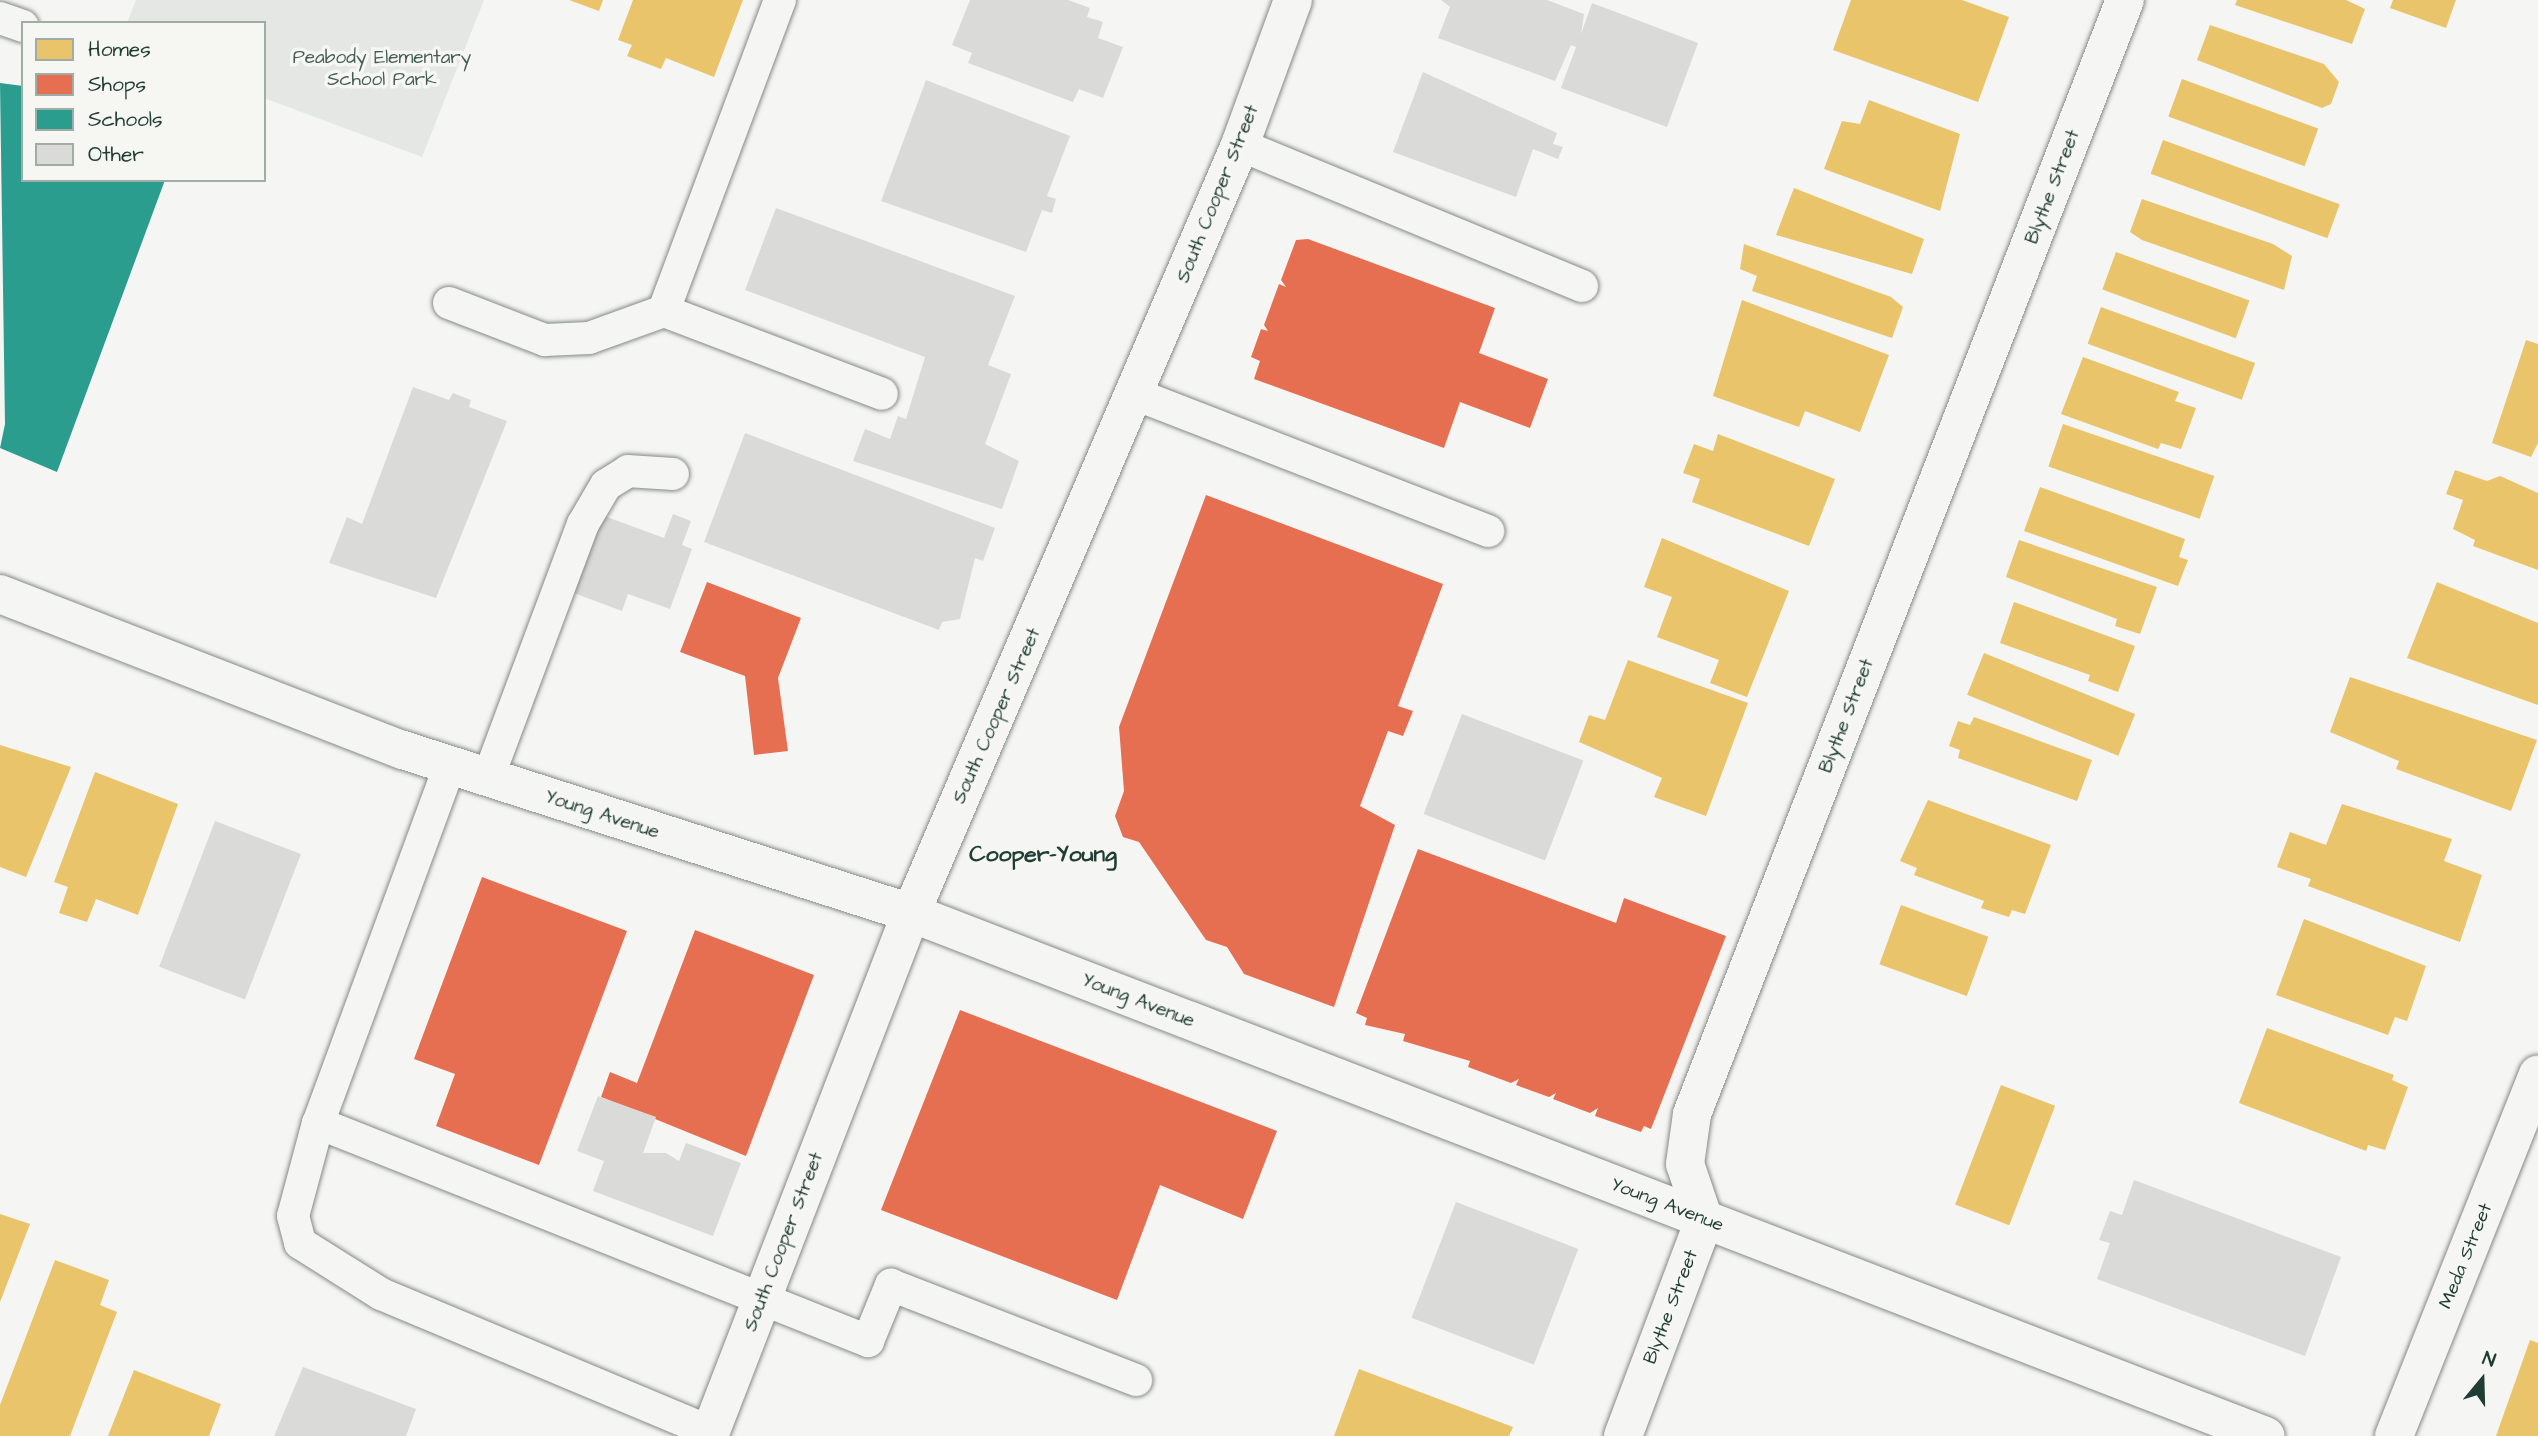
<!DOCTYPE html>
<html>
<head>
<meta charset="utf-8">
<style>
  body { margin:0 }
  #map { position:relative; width:2538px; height:1436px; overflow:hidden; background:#f5f5f3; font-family:"Architects Daughter",sans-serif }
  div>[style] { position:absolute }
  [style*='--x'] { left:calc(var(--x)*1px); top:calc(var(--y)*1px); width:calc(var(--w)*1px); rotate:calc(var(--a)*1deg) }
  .green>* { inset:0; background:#e4e7e3 }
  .homes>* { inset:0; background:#e9c46a; transform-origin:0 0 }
  .shops>* { inset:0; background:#e76f51 }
  .schools>* { inset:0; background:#2a9d8f }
  .building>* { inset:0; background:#dadbd9; transform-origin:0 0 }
  .roads { filter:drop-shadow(0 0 2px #858a88) drop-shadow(0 0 2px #858a88) }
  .service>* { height:32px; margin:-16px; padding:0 16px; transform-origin:16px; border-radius:16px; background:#f5f5f3 }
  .minor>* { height:38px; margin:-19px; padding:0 19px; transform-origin:19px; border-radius:19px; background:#f5f5f3 }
  .tertiary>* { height:38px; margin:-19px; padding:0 19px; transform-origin:19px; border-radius:19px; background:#f5f5f3 }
  .secondary>* { height:38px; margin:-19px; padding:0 19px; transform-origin:19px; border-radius:19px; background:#f5f5f3 }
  span { translate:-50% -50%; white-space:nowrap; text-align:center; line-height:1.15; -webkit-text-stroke:7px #f6f6f2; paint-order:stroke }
  .park-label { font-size:19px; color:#445d54 }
  .street-label { font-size:19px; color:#1f3d34 }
  .quarter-label { font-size:23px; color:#1f3d34; font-weight:700 }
  .legend { position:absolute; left:21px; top:21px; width:245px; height:161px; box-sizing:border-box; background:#f6f6f2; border:2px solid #a0aca6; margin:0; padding:9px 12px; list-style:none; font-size:21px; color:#1f3d34 }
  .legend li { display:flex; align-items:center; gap:14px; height:35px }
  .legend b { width:35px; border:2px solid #a0aca6 }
  .north { position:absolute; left:2447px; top:1345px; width:70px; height:70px; -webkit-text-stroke:5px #f6f6f2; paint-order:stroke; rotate:19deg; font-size:19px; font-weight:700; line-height:28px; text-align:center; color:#1f3d34 }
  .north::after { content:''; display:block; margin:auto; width:24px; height:32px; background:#1f3d34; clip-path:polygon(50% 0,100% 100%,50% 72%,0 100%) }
</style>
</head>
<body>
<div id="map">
  <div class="green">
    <i style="clip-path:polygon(136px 0,484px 0,422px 157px,264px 98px,264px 23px,127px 23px)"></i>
  </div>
  <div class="homes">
    <i style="clip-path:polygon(569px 0,603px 0,599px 11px)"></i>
    <i style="clip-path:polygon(633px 0,743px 0,714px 77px,666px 58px,661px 69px,627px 56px,632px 45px,618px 40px)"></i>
    <i style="clip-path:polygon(1851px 0,1962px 0,2009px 17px,1978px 102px,1833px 50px)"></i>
    <i style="clip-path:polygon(2237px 0,2346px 0,2365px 9px,2352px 44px,2235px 5px)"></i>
    <i style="clip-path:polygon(2393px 0,2456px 0,2446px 28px,2390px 8px)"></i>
    <i style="clip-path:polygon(2210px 25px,2324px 64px,2339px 82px,2331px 104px,2322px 108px,2197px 60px)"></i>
    <i style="left:2182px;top:79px;width:145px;height:40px;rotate:20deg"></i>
    <i style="clip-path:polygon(1869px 100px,1960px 134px,1940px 211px,1824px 169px,1842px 121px,1860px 124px)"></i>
    <i style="left:2163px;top:140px;width:188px;height:36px;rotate:20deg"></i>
    <i style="clip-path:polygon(1794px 188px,1924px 239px,1912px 274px,1776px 235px)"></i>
    <i style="clip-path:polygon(2142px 199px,2273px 244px,2292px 256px,2284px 290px,2142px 240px,2130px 232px)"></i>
    <i style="clip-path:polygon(1744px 244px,1891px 297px,1903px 307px,1892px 338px,1752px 291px,1757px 276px,1740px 269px)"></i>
    <i style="left:2116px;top:252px;width:142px;height:40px;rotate:20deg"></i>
    <i style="clip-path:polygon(1742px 300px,1889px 355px,1860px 432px,1805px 411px,1799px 427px,1713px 396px)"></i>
    <i style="left:2101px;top:307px;width:164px;height:39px;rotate:20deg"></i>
    <i style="clip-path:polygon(2526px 340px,2538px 344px,2538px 443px,2531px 457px,2492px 443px)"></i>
    <i style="clip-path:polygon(2083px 357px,2179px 392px,2175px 401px,2196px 408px,2181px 449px,2161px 443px,2158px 449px,2061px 414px)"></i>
    <i style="left:2063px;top:424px;width:160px;height:45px;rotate:19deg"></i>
    <i style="clip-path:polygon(1718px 434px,1835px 479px,1809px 546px,1692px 502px,1700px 479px,1683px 473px,1694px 444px,1713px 451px)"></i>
    <i style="clip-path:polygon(2455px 470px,2487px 481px,2500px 476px,2538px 493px,2538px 570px,2473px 546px,2475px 540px,2453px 529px,2463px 500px,2446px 494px)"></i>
    <i style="clip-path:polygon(2040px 487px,2185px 539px,2179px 557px,2188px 560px,2178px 586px,2024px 531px)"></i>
    <i style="clip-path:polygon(1662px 538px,1789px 591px,1747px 697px,1710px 683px,1719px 660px,1657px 637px,1672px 597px,1644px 587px)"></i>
    <i style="clip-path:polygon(2019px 540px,2157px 587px,2140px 634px,2115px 626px,2117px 619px,2006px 577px)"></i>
    <i style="clip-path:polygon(2437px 582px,2538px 623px,2538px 705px,2407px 658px)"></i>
    <i style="clip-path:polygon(2014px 602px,2135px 646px,2118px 692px,2088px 681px,2090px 675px,2000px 643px)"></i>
    <i style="left:1984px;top:653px;width:163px;height:45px;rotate:22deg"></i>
    <i style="clip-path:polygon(1628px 660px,1748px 703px,1706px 816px,1654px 797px,1662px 778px,1579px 742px,1589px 715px,1605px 720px)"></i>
    <i style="clip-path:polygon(2350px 677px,2537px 740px,2511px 811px,2396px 769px,2399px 761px,2330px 732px)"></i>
    <i style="clip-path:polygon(1974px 717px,2092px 760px,2077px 801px,1958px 758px,1960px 750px,1949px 746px,1958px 721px,1970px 725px)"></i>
    <i style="clip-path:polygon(0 745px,71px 767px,26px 877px,0 867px)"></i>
    <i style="clip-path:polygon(95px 772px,178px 804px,138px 915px,96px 899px,87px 922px,59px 913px,68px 887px,54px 882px)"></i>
    <i style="clip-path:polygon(1928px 800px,2051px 845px,2025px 914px,2012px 910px,2009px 917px,1981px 908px,1984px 901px,1914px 875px,1917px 868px,1900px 861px)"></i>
    <i style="clip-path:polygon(2342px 804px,2452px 839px,2444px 861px,2482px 875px,2460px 942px,2308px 886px,2311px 879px,2277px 867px,2290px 832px,2326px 845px)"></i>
    <i style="left:1901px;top:905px;width:93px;height:63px;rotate:20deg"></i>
    <i style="clip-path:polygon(2304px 919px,2426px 966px,2407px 1021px,2395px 1017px,2388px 1035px,2276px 995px)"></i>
    <i style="clip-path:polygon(2267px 1028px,2394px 1075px,2392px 1080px,2408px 1087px,2385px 1150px,2368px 1145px,2366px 1151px,2239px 1103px)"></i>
    <i style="left:2001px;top:1085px;width:58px;height:128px;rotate:21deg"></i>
    <i style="clip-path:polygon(0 1214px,30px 1224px,0 1302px)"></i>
    <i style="clip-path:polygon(55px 1260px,109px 1280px,100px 1305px,117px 1312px,70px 1436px,0 1436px,0 1405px)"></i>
    <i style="clip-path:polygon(2530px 1340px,2538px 1343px,2538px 1436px,2496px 1436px)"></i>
    <i style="clip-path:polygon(1359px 1369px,1513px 1427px,1509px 1436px,1334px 1436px)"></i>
    <i style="clip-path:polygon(134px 1370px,221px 1404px,209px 1436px,108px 1436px)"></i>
  </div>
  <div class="shops">
    <i style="clip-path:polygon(1308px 239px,1495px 308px,1479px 353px,1548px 379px,1530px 428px,1460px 402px,1444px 448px,1254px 379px,1260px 361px,1251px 357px,1261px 329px,1268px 331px,1264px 325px,1279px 284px,1286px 287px,1281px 280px,1296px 240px)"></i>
    <i style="clip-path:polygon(1206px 495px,1443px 584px,1398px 706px,1413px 711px,1403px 736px,1388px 731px,1360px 806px,1395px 825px,1334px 1007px,1244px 974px,1227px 947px,1206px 940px,1139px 842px,1123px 837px,1115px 816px,1124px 791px,1119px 727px)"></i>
    <i style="clip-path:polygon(707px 582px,801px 618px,778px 678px,788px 751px,754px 755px,745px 676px,680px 652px)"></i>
    <i style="clip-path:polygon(1418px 849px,1616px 923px,1624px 898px,1726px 936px,1651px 1129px,1644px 1126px,1641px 1132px,1595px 1116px,1598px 1108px,1590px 1113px,1553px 1099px,1556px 1093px,1549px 1097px,1516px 1085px,1519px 1079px,1511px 1083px,1468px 1067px,1470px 1061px,1403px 1041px,1405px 1034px,1365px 1025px,1367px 1018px,1356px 1013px)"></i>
    <i style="clip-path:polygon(482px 877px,627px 931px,539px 1165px,436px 1126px,455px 1074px,414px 1059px)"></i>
    <i style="clip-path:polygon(695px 930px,814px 975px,746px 1156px,601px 1097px,610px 1072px,637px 1083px)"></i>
    <i style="clip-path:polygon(960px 1010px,1277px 1131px,1243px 1219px,1160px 1185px,1117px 1300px,881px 1210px)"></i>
  </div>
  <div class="schools">
    <i style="clip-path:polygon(0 83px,23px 86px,23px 180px,165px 180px,57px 472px,0 448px,5px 424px)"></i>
  </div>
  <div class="building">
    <i style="clip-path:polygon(970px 0,1068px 0,1090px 8px,1087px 17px,1103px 22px,1098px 38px,1123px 47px,1103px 98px,1079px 89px,1073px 102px,968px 63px,972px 53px,952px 45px)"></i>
    <i style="clip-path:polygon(1441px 0,1547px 0,1584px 14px,1581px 34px,1592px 3px,1698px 43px,1667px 127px,1561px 88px,1576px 47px,1571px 45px,1555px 81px,1438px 38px,1450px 7px)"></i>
    <i style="clip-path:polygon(1423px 72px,1557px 133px,1553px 144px,1563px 147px,1558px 159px,1533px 149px,1516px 197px,1393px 152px)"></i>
    <i style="clip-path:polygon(926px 80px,1070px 136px,1047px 196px,1056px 199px,1052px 213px,1042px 210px,1026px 252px,881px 201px)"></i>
    <i style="clip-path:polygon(776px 208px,1015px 296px,988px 365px,1011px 374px,985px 444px,1019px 461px,1002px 509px,853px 461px,865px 429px,890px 439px,898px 416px,906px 419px,925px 357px,745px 290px)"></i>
    <i style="clip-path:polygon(413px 387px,449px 400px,453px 393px,471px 400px,469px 407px,507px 421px,436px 598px,329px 563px,347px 517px,362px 524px)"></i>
    <i style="clip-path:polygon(745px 433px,995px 528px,983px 561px,975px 558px,960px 619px,942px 622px,939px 630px,704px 542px)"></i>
    <i style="clip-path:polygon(599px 514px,664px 538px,673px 514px,691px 521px,682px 545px,692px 549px,670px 609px,628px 594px,622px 611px,571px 592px)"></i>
    <i style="left:1462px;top:714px;width:130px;height:107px;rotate:21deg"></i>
    <i style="left:215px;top:821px;width:92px;height:156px;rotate:21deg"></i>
    <i style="clip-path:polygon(598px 1096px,656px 1117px,643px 1153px,666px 1153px,679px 1161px,686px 1143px,741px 1163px,713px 1236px,593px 1191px,604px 1161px,577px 1151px)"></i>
    <i style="clip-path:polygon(2134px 1180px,2341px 1257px,2305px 1356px,2097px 1279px,2110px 1243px,2099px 1240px,2110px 1211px,2122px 1215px)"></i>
    <i style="left:1456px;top:1202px;width:131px;height:124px;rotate:21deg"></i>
    <i style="clip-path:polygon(303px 1367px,416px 1409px,406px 1436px,274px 1436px)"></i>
  </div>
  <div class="roads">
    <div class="service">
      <i style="--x:780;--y:0;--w:332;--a:110.5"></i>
      <i style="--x:664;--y:311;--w:233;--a:20.8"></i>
      <i style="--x:0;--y:18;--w:24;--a:19"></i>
      <i style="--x:1240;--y:145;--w:370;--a:22.4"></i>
      <i style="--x:449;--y:303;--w:103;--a:21.1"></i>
      <i style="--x:545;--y:340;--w:44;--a:-2.6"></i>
      <i style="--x:589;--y:338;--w:80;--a:-19.8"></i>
      <i style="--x:1135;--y:394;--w:379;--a:21.2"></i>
      <i style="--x:450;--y:765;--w:382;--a:110.2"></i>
      <i style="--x:318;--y:1123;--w:96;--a:105"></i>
      <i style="--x:293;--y:1216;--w:28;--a:75"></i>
      <i style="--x:300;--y:1243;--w:96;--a:32.2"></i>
      <i style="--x:381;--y:1294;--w:358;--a:22.7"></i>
      <i style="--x:488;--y:778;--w:271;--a:-69.5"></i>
      <i style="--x:583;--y:524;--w:45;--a:-59.5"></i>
      <i style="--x:606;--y:485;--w:26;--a:-32"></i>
      <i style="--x:628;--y:471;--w:45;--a:3.8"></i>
      <i style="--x:318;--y:1123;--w:592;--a:21.62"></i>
      <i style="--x:868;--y:1341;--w:61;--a:-67.7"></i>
      <i style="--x:891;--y:1285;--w:263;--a:21.2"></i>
    </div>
    <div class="minor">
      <i style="--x:1623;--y:1436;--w:231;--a:-69.4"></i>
      <i style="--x:1704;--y:1220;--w:59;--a:-108.7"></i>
      <i style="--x:1685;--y:1164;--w:50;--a:-82"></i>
      <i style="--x:1692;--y:1114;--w:1195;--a:-68.76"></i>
      <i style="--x:2394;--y:1436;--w:389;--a:-68.3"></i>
    </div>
    <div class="tertiary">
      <i style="--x:0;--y:594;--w:432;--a:21.2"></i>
      <i style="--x:403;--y:750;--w:534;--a:17.79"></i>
      <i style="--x:911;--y:913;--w:1452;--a:21.11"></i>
    </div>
    <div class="secondary">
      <i style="--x:709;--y:1436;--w:561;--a:-68.88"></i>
      <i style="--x:911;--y:913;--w:836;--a:-66.81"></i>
      <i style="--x:1240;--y:145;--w:154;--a:-69.9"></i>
    </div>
  </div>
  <div class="park-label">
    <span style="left:382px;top:69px">Peabody Elementary<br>School Park</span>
  </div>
  <div class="street-label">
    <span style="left:2053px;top:187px;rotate:-69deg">Blythe Street</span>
    <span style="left:1218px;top:194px;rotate:-68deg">South Cooper Street</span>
    <span style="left:997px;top:716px;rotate:-66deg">South Cooper Street</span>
    <span style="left:1847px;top:716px;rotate:-69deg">Blythe Street</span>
    <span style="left:602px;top:815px;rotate:18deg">Young Avenue</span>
    <span style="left:1138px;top:1001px;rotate:21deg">Young Avenue</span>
    <span style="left:1667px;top:1205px;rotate:21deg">Young Avenue</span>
    <span style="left:784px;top:1242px;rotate:-69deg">South Cooper Street</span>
    <span style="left:2466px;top:1256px;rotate:-68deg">Meda Street</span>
    <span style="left:1671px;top:1307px;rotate:-69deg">Blythe Street</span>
  </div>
  <div class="quarter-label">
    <span style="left:1043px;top:854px">Cooper-Young</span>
  </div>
  <ul class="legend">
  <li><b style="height:19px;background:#e9c46a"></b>Homes</li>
  <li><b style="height:19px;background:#e76f51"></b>Shops</li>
  <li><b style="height:19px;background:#2a9d8f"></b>Schools</li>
  <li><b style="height:19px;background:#dadbd9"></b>Other</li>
  </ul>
  <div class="north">N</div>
</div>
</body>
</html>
